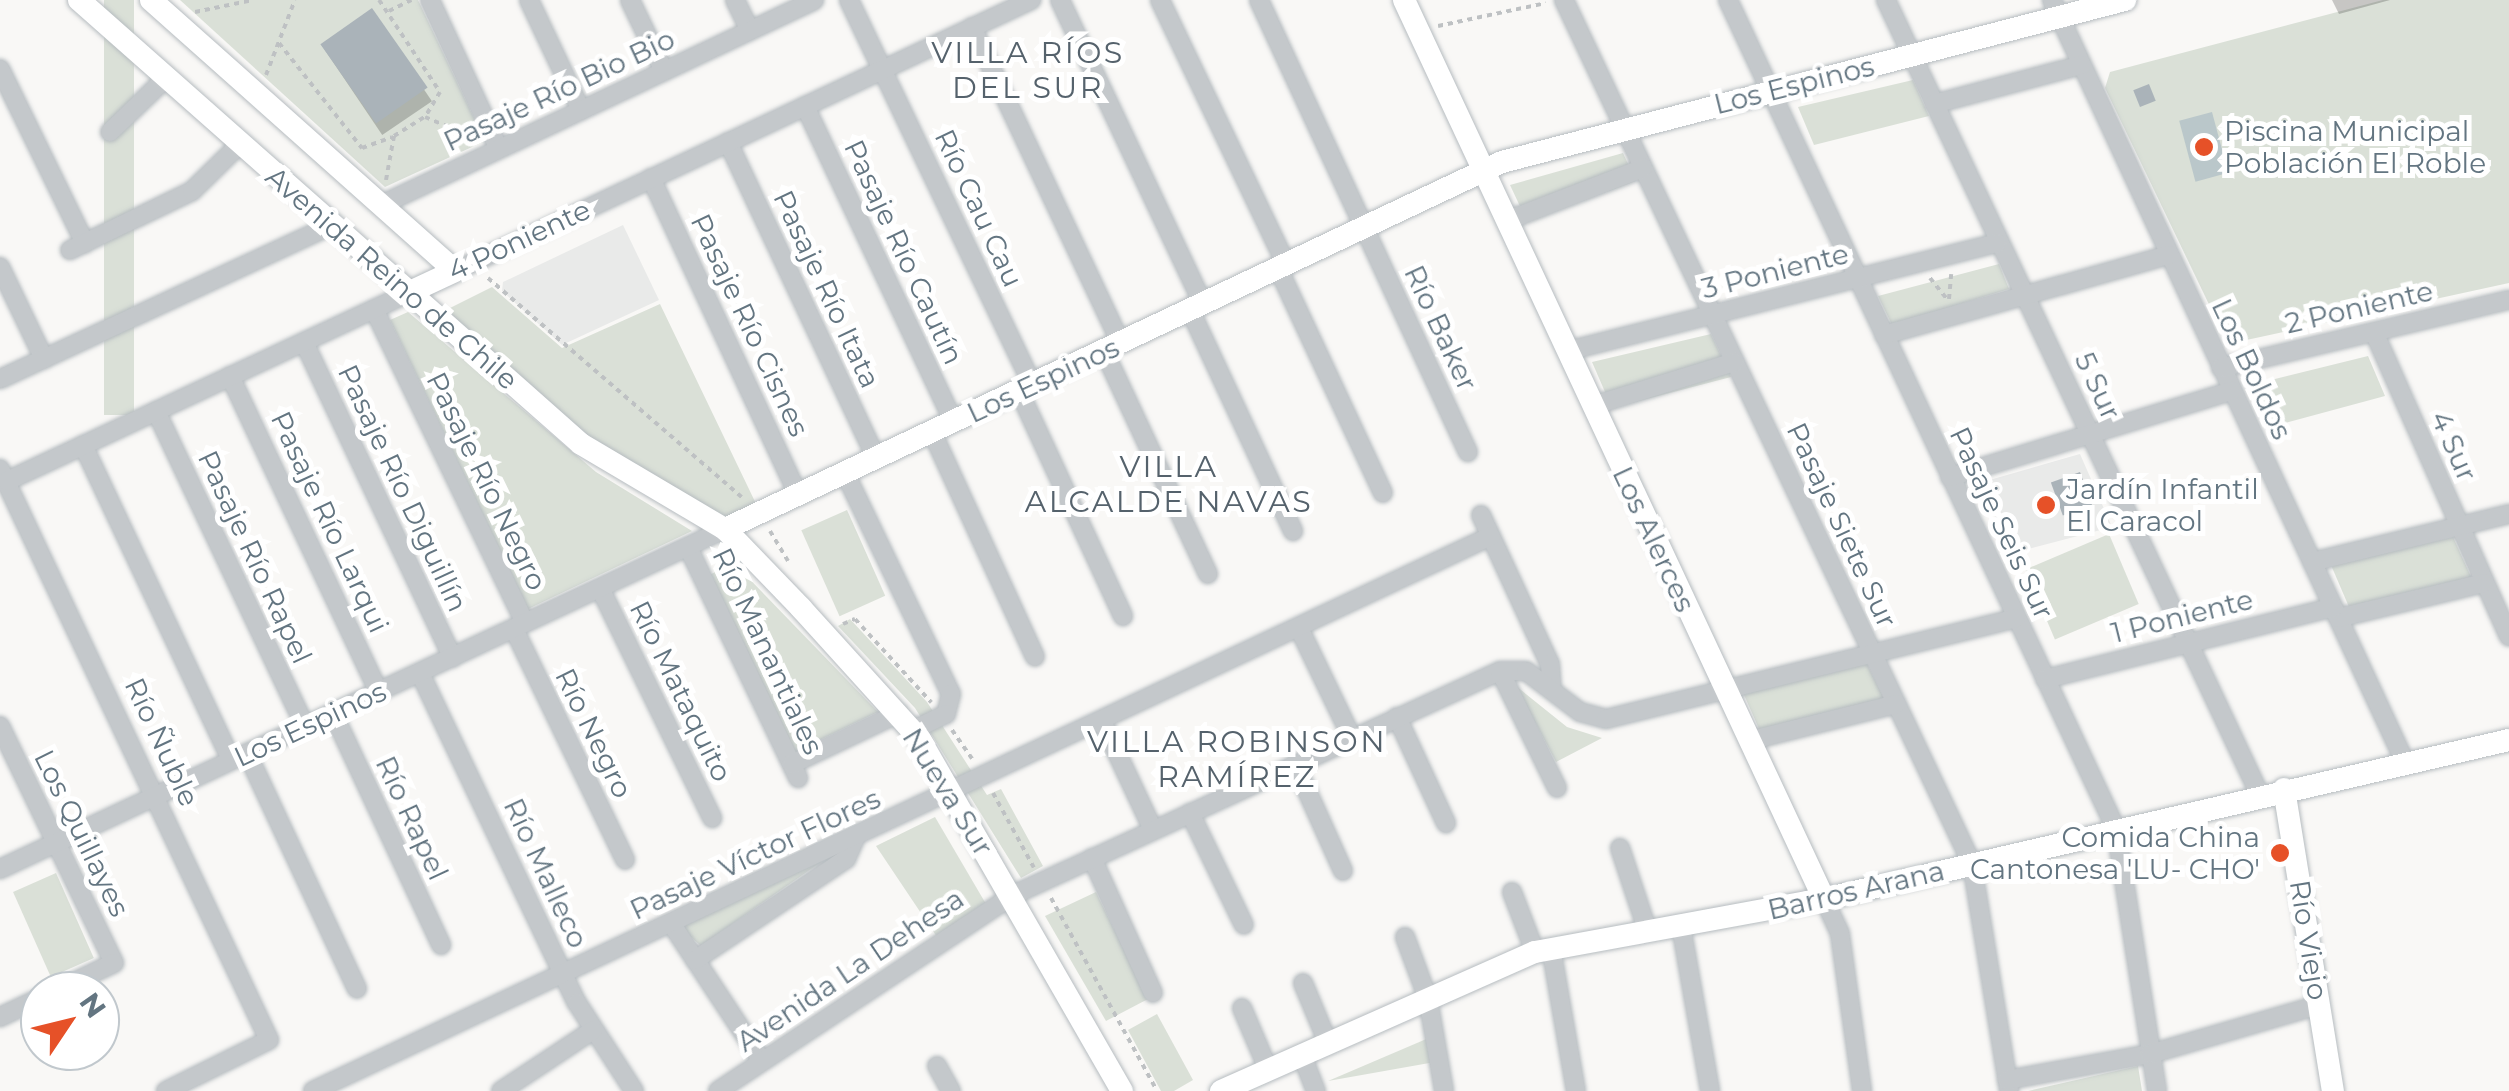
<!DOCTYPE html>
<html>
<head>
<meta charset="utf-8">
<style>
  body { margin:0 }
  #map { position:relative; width:2509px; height:1091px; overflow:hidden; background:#f9f8f6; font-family:Montserrat,sans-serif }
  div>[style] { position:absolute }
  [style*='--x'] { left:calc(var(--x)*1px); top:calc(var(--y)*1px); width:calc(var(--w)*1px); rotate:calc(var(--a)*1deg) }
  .built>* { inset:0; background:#e9eae9 }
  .green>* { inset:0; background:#dae0d7; transform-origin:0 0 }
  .water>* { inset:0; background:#bac7ca; transform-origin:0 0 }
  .shadow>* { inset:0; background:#0003; transform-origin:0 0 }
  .building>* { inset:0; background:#aab3b9; transform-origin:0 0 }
  .path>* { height:4px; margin-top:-2px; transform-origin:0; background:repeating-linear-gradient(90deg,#bec1c3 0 5px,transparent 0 10px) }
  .roads { filter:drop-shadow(0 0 2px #b6bcc0) drop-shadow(0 0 2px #b6bcc0) }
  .street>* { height:18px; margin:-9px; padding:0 9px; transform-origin:9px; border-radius:9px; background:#c4c8cb }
  .secondary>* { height:22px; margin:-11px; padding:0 11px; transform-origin:11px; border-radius:11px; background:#fff }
  .dots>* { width:28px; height:28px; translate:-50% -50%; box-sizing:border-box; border:5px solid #fff; border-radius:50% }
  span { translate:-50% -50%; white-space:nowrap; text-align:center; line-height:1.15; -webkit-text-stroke:10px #fff; paint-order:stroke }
  .street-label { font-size:28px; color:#637581 }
  .poi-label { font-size:28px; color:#637581 }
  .left { translate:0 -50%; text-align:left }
  .right { translate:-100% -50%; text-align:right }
  .neighbourhood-label { font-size:30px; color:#55626c; letter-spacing:2.5px }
  .north { position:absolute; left:20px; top:971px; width:100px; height:100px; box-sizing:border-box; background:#fff; border:2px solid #c1c8cd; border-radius:50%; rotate:55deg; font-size:28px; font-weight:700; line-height:40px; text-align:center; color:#637581 }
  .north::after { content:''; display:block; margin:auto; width:35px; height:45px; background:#e65128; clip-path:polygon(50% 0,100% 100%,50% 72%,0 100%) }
</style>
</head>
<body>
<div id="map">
  <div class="built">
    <i style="clip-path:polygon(623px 225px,659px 300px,562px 345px,502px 291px,503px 282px)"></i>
    <i style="clip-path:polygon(2080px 454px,2112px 527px,2013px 553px,1979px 483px)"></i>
  </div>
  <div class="green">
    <i style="left:104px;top:0;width:30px;height:415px"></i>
    <i style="clip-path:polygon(180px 0,418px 0,485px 141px,385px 187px)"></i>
    <i style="clip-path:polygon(2383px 0,2509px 0,2509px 283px,2228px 344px,2105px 88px,2110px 72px)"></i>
    <i style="clip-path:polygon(1913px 80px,1929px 116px,1814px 145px,1798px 107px)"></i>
    <i style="clip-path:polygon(1623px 153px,1636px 181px,1527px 221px,1510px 185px)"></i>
    <i style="clip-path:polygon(1999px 264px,2009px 289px,1892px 325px,1878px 296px)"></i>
    <i style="clip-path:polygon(492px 287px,562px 348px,660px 304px,760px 512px,731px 521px,601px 447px,446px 310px)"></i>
    <i style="clip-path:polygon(408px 312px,596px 472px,692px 531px,528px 609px,390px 320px)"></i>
    <i style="clip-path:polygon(1711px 334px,1731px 377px,1612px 408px,1592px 362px)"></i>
    <i style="clip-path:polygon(2368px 356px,2385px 396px,2267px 428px,2247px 386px)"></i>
    <i style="left:847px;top:510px;width:94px;height:50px;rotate:66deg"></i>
    <i style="left:2109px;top:534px;width:76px;height:91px;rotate:67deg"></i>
    <i style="clip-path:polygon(2453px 537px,2473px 581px,2349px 607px,2331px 565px)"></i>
    <i style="clip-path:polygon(734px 563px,878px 712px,795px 752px,709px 575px)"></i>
    <i style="clip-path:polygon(850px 619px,927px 702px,987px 795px,1001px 789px,1043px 866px,1021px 878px,915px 708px,838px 626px)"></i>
    <i style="clip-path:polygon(1864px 658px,1885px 700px,1760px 731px,1741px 688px)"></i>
    <i style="clip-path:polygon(1516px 686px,1567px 727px,1602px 738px,1556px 762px)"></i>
    <i style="clip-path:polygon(935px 817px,986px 904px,937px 937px,876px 846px)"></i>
    <i style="clip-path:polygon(838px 850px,701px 946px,684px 931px,686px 922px)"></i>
    <i style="left:56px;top:873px;width:93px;height:47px;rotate:66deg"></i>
    <i style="clip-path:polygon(1096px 892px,1148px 999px,1106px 1021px,1045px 916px)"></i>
    <i style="clip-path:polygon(1157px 1014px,1193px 1080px,1174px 1091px,1161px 1091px,1128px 1030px)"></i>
    <i style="clip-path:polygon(1431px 1037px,1435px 1062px,1328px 1081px)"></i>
    <i style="clip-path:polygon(2138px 1066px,2142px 1091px,2028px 1091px)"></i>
  </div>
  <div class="water">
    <i style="left:2212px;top:112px;width:63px;height:34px;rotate:75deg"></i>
  </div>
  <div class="shadow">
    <i style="clip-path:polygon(2332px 0,2390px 0,2339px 14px)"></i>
    <i style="left:371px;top:11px;width:109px;height:60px;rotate:56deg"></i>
    <i style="clip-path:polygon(2082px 480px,2093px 511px,2068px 520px,2065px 515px)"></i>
  </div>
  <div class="building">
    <i style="left:372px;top:8px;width:97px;height:63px;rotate:55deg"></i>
    <i style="left:2149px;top:84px;width:18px;height:17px;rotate:68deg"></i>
    <i style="left:2080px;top:472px;width:35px;height:31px;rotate:70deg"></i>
  </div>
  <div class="path">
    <i style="--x:379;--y:0;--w:110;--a:56.5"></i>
    <i style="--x:440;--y:92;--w:29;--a:121"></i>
    <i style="--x:389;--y:11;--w:25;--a:-26"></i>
    <i style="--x:195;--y:12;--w:59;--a:-11.7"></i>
    <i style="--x:1438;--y:26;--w:110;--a:-12"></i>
    <i style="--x:279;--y:43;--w:134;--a:51.7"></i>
    <i style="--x:362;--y:148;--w:32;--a:-20"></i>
    <i style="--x:266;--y:75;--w:80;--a:-68.9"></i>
    <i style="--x:386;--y:180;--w:45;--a:-79.7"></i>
    <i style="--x:394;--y:136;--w:36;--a:-32"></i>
    <i style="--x:425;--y:117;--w:49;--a:22.9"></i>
    <i style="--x:488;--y:278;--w:335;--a:40.8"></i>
    <i style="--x:1930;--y:278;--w:26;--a:51"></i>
    <i style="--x:1949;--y:299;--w:25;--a:-85"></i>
    <i style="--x:770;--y:531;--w:35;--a:59"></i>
    <i style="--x:843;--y:624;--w:13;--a:-23"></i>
    <i style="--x:855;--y:619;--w:113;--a:47.5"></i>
    <i style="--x:952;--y:730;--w:35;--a:55"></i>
    <i style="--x:993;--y:793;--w:85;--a:61.3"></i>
    <i style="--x:1051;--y:898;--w:220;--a:61.2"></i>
  </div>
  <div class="roads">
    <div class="street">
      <i style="--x:430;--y:0;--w:164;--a:65.2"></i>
      <i style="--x:529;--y:0;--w:122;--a:64.7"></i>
      <i style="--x:630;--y:0;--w:79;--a:64.4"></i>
      <i style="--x:735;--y:0;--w:34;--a:64"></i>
      <i style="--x:849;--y:0;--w:427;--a:64.5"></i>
      <i style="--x:1060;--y:0;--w:336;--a:64.8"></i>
      <i style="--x:1160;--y:0;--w:293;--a:64.5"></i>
      <i style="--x:1259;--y:0;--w:498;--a:65.2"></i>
      <i style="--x:1564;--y:0;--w:955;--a:64.72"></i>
      <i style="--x:1972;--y:864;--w:230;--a:80.7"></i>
      <i style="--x:1728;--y:0;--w:915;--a:64.92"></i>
      <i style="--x:2116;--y:829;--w:265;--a:81.1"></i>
      <i style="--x:1886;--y:0;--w:879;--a:64.81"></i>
      <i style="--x:2052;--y:0;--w:838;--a:65.15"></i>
      <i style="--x:972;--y:27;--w:349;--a:64.8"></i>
      <i style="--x:0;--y:69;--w:194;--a:64"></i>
      <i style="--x:1934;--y:104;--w:153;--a:-14.8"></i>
      <i style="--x:805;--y:106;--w:349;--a:64.8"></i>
      <i style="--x:110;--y:132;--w:78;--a:-44"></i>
      <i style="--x:728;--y:142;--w:349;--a:64.9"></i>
      <i style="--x:651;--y:178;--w:349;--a:65.1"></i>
      <i style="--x:381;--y:205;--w:479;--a:-25.3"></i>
      <i style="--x:1506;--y:221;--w:147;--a:-21.1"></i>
      <i style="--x:70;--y:250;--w:136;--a:-25.8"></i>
      <i style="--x:192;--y:191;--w:67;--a:-44.4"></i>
      <i style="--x:0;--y:267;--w:102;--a:64.4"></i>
      <i style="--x:1278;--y:268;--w:248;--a:65"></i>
      <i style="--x:455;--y:271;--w:637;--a:-25.2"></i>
      <i style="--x:374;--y:309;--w:348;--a:64.3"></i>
      <i style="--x:1190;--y:310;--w:244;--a:65"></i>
      <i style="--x:2374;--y:332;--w:333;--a:66.1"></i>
      <i style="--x:1884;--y:335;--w:296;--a:-15.7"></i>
      <i style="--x:304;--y:342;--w:349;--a:64.8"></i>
      <i style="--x:1104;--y:351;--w:246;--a:65"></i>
      <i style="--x:1567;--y:351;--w:443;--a:-14.1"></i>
      <i style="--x:2221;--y:368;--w:296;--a:-13.3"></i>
      <i style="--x:230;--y:376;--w:349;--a:64.8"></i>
      <i style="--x:0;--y:379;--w:366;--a:-24.9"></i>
      <i style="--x:1019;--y:391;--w:248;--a:65.2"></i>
      <i style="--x:1592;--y:406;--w:149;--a:-17.2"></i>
      <i style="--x:156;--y:411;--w:348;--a:64.7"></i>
      <i style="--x:932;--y:432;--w:247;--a:65.4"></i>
      <i style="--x:83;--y:445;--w:348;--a:64.8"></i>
      <i style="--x:0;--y:469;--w:631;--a:64.77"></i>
      <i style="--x:269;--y:1040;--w:115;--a:153.7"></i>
      <i style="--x:845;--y:473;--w:245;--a:64.4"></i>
      <i style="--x:951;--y:694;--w:21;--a:104"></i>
      <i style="--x:946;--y:714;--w:37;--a:154"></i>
      <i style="--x:1950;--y:477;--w:295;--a:-17"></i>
      <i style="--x:7;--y:481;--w:443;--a:-25.1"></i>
      <i style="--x:1481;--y:515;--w:164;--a:65.2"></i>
      <i style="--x:1550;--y:664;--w:26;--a:86"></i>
      <i style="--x:688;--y:547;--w:256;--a:64.5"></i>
      <i style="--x:2312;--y:562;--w:203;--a:-13.7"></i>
      <i style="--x:600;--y:588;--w:256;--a:64"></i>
      <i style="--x:2338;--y:618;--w:150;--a:-13.5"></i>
      <i style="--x:1299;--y:628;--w:122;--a:64.3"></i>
      <i style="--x:514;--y:629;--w:256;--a:64.3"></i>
      <i style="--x:1500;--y:671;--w:130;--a:64"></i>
      <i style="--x:420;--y:673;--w:365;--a:64.6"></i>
      <i style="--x:577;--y:1003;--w:105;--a:57.1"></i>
      <i style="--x:2045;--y:679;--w:297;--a:-14"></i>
      <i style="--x:333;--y:713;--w:256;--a:65"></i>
      <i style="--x:1397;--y:717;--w:117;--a:65.2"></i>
      <i style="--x:1102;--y:721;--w:120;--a:64.9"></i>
      <i style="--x:0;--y:726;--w:263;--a:64.3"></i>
      <i style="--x:114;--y:963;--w:65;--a:154.6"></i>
      <i style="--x:1748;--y:741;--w:153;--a:-14"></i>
      <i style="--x:247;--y:753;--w:260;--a:65"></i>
      <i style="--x:792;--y:764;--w:119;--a:-25.5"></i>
      <i style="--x:1295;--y:764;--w:117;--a:65.8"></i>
      <i style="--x:1190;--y:813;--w:124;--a:64.3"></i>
      <i style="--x:1620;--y:848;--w:89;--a:71.6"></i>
      <i style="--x:1092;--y:858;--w:148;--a:65.7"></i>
      <i style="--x:0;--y:869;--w:801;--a:-25.12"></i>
      <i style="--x:1512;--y:892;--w:64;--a:69"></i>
      <i style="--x:1824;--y:899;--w:38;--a:65"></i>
      <i style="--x:1840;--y:934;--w:159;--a:82"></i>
      <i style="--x:671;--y:923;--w:165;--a:56.6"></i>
      <i style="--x:1681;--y:926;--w:168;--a:80"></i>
      <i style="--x:1405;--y:937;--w:66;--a:69.6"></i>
      <i style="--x:1428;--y:999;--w:93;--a:80.1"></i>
      <i style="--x:1551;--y:948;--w:145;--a:80.1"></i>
      <i style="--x:695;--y:960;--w:182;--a:-33.8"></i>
      <i style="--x:846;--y:859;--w:24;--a:-66"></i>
      <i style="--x:1303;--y:983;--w:65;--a:67.4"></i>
      <i style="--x:1242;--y:1008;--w:66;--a:66.9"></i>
      <i style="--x:0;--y:1017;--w:44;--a:-25.4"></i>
      <i style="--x:1302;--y:1055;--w:39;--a:69"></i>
      <i style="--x:937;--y:1066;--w:29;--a:61"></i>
      <i style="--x:2007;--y:1080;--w:145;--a:-10.3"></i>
      <i style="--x:2150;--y:1054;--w:176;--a:-16.2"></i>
      <i style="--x:313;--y:1091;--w:1302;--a:-25.23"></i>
      <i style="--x:501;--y:1091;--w:110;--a:-33.5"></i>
      <i style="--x:718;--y:1091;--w:352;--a:-33.6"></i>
      <i style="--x:1011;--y:896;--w:538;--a:-24.71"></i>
      <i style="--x:1500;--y:671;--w:26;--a:0"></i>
      <i style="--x:1526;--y:671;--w:68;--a:37.2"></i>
      <i style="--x:1580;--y:712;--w:27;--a:15"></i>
      <i style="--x:1606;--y:719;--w:422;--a:-13.8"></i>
    </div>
    <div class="secondary">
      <i style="--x:79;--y:0;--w:670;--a:41.49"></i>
      <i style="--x:581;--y:444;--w:167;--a:30.6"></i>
      <i style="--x:725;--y:529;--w:110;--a:46.1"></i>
      <i style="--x:801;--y:608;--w:176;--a:47.8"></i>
      <i style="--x:919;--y:738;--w:407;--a:60.1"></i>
      <i style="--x:151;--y:0;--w:407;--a:41.7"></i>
      <i style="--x:455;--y:271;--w:52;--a:154.9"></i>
      <i style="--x:1404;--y:0;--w:992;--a:64.96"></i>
      <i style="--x:725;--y:529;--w:859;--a:-25.28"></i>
      <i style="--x:1502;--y:162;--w:644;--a:-14.58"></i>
      <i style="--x:2284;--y:789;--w:306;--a:80.8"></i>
      <i style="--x:1221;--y:1091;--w:343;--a:-23.9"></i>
      <i style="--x:1535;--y:952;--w:294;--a:-10.4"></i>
      <i style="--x:1824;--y:899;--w:703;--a:-13.07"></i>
    </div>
  </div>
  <div class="dots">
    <i style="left:2204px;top:147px;background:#e65128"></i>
    <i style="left:2046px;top:505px;background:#e65128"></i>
    <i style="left:2280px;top:853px;background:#e65128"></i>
  </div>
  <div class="street-label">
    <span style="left:1794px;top:85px;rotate:-14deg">Los Espinos</span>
    <span style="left:559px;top:90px;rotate:-25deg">Pasaje Río Bio Bio</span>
    <span style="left:979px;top:208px;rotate:65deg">Río Cau Cau</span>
    <span style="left:519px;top:240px;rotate:-25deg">4 Poniente</span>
    <span style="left:904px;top:252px;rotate:65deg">Pasaje Río Cautín</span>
    <span style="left:1775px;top:271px;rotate:-14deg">3 Poniente</span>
    <span style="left:392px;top:278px;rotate:41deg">Avenida Reino de Chile</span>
    <span style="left:827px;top:289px;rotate:65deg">Pasaje Río Itata</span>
    <span style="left:2359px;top:307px;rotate:-13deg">2 Poniente</span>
    <span style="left:750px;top:325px;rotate:65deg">Pasaje Río Cisnes</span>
    <span style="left:1441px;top:328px;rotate:65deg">Río Baker</span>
    <span style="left:2252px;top:369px;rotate:65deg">Los Boldos</span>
    <span style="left:1043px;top:380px;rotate:-25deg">Los Espinos</span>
    <span style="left:2098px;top:386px;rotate:65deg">5 Sur</span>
    <span style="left:2454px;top:446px;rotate:66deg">4 Sur</span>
    <span style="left:487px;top:481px;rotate:64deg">Pasaje Río Negro</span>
    <span style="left:403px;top:488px;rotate:65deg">Pasaje Río Diguillín</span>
    <span style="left:330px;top:522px;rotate:65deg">Pasaje Río Larqui</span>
    <span style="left:2002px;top:523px;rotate:65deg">Pasaje Seis Sur</span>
    <span style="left:1842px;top:525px;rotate:65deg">Pasaje Siete Sur</span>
    <span style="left:1654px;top:539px;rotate:65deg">Los Alerces</span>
    <span style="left:255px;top:557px;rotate:65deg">Pasaje Río Rapel</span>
    <span style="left:2182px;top:616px;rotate:-14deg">1 Poniente</span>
    <span style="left:768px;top:651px;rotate:65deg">Río Manantiales</span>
    <span style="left:681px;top:691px;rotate:64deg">Río Mataquito</span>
    <span style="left:310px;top:724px;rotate:-25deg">Los Espinos</span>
    <span style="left:594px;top:733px;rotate:64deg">Río Negro</span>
    <span style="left:162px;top:742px;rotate:65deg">Río Ñuble</span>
    <span style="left:948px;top:792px;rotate:58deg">Nueva Sur</span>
    <span style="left:412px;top:818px;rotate:65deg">Río Rapel</span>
    <span style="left:82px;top:833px;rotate:64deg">Los Quillayes</span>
    <span style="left:755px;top:854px;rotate:-25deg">Pasaje Víctor Flores</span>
    <span style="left:546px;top:873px;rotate:65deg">Río Malleco</span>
    <span style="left:1856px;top:890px;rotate:-13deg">Barros Arana</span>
    <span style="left:2309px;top:940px;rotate:81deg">Río Viejo</span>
    <span style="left:850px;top:970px;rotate:-34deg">Avenida La Dehesa</span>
  </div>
  <div class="poi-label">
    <span class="left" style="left:2224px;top:147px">Piscina Municipal<br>Población El Roble</span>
    <span class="left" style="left:2066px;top:505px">Jardín Infantil<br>El Caracol</span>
    <span class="right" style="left:2260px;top:853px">Comida China<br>Cantonesa 'LU- CHO'</span>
  </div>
  <div class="neighbourhood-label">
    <span style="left:1028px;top:70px">VILLA RÍOS<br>DEL SUR</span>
    <span style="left:1169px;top:484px">VILLA<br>ALCALDE NAVAS</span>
    <span style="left:1237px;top:759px">VILLA ROBINSON<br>RAMÍREZ</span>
  </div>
  <div class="north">N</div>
</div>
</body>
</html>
